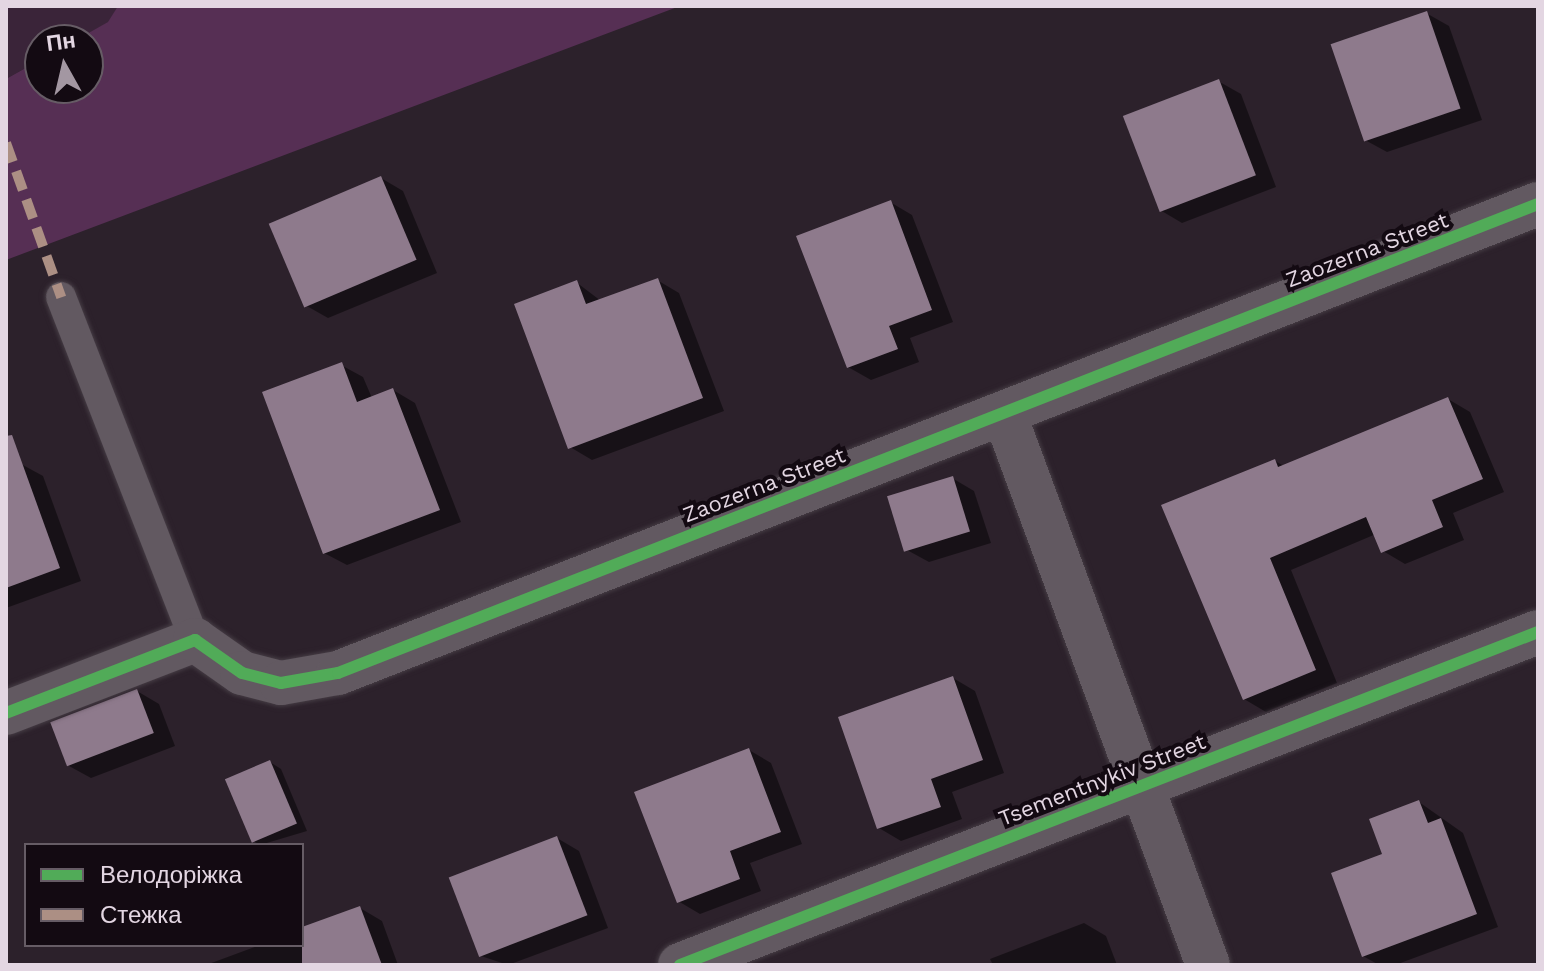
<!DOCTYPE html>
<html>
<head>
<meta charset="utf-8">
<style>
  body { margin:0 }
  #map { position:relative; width:1544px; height:971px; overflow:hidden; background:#2c212b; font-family:"Work Sans",sans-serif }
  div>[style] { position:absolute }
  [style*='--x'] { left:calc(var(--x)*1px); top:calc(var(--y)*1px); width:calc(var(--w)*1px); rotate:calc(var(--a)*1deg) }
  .built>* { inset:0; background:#3a2439 }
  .green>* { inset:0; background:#562f54 }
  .shadow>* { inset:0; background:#0007 }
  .building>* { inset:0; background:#8e7a8c; transform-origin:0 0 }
  .roads { filter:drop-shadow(0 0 2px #453c44) drop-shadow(0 0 2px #453c44) }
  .lane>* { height:30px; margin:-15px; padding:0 15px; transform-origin:15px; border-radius:15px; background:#625961 }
  .street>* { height:44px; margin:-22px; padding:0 22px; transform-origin:22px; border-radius:22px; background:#625961 }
  .quiet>* { height:10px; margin-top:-5px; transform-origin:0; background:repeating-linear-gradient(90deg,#ac8f84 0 20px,transparent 0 30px) }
  .cycleway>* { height:12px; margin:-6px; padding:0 6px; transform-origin:6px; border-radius:6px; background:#51ab58 }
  span { translate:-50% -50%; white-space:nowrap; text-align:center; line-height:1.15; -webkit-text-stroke:8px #130a12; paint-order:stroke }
  .street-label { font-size:22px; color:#e3d6e2 }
  .frame { position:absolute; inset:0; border:8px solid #e3d6e2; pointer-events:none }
  .legend { position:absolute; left:24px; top:843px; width:280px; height:104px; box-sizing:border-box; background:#130a12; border:2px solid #665c65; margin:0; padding:10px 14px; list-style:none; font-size:24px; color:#e3d6e2 }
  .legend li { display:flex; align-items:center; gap:16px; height:40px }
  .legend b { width:40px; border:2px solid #665c65 }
  .north { position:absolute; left:24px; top:24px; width:80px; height:80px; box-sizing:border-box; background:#130a12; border:2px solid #665c65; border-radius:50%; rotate:352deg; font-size:22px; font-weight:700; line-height:32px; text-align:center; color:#e3d6e2 }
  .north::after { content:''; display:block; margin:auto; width:28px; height:36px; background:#a397a2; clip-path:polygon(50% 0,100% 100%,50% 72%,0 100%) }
</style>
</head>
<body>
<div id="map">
  <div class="built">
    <i style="clip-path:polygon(6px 6px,118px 6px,109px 22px,76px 40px,40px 40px,40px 60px,6px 79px)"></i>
  </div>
  <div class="green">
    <i style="clip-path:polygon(118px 6px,680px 6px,6px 260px,6px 79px,40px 60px,40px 88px,88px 88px,88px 40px,76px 40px,108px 22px)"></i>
  </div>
  <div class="shadow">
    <i style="clip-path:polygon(1426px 13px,1449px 26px,1482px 120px,1387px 152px,1365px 140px)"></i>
    <i style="clip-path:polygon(1218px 81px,1241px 94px,1276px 187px,1182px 223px,1160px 210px)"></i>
    <i style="clip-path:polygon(381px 178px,403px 191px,437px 273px,328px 318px,305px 305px)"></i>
    <i style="clip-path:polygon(890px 202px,912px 215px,953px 322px,910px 338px,919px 362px,871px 380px,848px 367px)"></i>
    <i style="clip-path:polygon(657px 280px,679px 293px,724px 411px,592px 460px,570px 447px,576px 282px,601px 301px)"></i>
    <i style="clip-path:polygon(341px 365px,363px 377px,372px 398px,393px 390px,415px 403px,461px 522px,347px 565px,324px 553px)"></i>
    <i style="clip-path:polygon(1448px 399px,1470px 412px,1504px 492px,1453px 513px,1464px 540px,1405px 564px,1383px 551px,1376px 534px,1291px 570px,1337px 683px,1266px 712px,1244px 699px,1275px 461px,1284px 466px)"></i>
    <i style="clip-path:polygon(21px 464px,43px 476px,81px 581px,6px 608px,6px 469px)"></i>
    <i style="clip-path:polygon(952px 478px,974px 491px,991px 543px,929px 562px,907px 550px)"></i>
    <i style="clip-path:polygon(953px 678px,975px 691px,1004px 773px,952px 792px,962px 819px,901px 841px,879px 828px)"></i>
    <i style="clip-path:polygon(137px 691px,159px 704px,175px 746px,91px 778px,69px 766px)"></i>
    <i style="clip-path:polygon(749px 750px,771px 763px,802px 844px,750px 863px,761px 891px,700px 914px,678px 901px)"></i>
    <i style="clip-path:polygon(270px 762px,281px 769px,307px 831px,260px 845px,253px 841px)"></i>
    <i style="clip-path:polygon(1419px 802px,1463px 833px,1498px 927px,1395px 965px,1379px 965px,1363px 956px,1385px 855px)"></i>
    <i style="clip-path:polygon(557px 838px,579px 851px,608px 928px,508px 965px,478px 955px)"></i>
    <i style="clip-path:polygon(360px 908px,382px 921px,398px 965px,206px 965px,260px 945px,302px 945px,302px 929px)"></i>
    <i style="clip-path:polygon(1084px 923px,1106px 936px,1117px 965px,993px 965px,990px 959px)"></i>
  </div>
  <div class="building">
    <i style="left:1427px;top:11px;width:103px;height:102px;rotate:71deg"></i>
    <i style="left:1219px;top:79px;width:103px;height:103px;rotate:69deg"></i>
    <i style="left:381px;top:176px;width:91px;height:122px;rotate:67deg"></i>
    <i style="clip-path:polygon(891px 200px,932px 310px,889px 326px,898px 349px,847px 368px,796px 236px)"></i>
    <i style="clip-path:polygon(658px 278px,703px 398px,568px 449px,514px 304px,577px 280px,586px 304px)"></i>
    <i style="clip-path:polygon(342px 362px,357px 402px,393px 388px,440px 510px,323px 554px,262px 392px)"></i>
    <i style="clip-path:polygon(1448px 397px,1483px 479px,1432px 500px,1443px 527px,1381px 553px,1366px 517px,1270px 558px,1316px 670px,1243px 700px,1161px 505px,1275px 459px,1278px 467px)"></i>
    <i style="clip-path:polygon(12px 435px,60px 568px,6px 588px,6px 436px)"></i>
    <i style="left:953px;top:476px;width:58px;height:69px;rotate:73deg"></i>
    <i style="clip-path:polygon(953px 676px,983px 760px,931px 779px,941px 807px,877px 829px,838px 717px)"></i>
    <i style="left:137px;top:689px;width:47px;height:93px;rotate:69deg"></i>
    <i style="clip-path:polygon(749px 748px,781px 832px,730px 851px,740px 879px,677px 903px,634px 792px)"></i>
    <i style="left:270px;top:760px;width:69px;height:49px;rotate:67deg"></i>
    <i style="clip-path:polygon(1419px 800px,1428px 823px,1441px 818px,1477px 914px,1362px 957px,1331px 873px,1382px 854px,1369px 819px)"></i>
    <i style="left:557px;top:836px;width:85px;height:116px;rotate:69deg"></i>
    <i style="clip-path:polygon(360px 906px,382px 965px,302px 965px,302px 927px)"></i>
  </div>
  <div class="roads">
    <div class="lane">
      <i style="--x:61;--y:297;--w:368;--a:68.7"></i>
    </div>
    <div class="street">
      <i style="--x:1004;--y:413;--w:588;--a:69.72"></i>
      <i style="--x:6;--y:713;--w:203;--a:-21.1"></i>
      <i style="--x:195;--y:640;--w:57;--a:35.1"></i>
      <i style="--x:242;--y:673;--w:40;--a:14.4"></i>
      <i style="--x:281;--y:683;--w:58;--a:-10"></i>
      <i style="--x:338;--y:673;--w:1288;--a:-21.35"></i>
      <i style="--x:680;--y:965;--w:920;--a:-21.21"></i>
    </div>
  </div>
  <div class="quiet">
    <i style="--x:6;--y:143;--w:164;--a:70.3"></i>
  </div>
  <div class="cycleway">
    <i style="--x:6;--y:713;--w:203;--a:-21.1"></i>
    <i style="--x:195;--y:640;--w:57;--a:35.1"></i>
    <i style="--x:242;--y:673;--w:40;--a:14.4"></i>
    <i style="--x:281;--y:683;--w:58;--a:-10"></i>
    <i style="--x:338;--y:673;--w:1288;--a:-21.35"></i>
    <i style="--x:680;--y:965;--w:920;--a:-21.21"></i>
  </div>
  <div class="street-label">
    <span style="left:1367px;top:250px;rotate:-21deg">Zaozerna Street</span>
    <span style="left:764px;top:485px;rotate:-21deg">Zaozerna Street</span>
    <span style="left:1102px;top:780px;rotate:-21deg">Tsementnykiv Street</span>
  </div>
  <div class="frame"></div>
  <ul class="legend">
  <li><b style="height:10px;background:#51ab58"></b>Велодоріжка</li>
  <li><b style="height:10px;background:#ac8f84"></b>Стежка</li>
  </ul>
  <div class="north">Пн</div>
</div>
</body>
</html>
